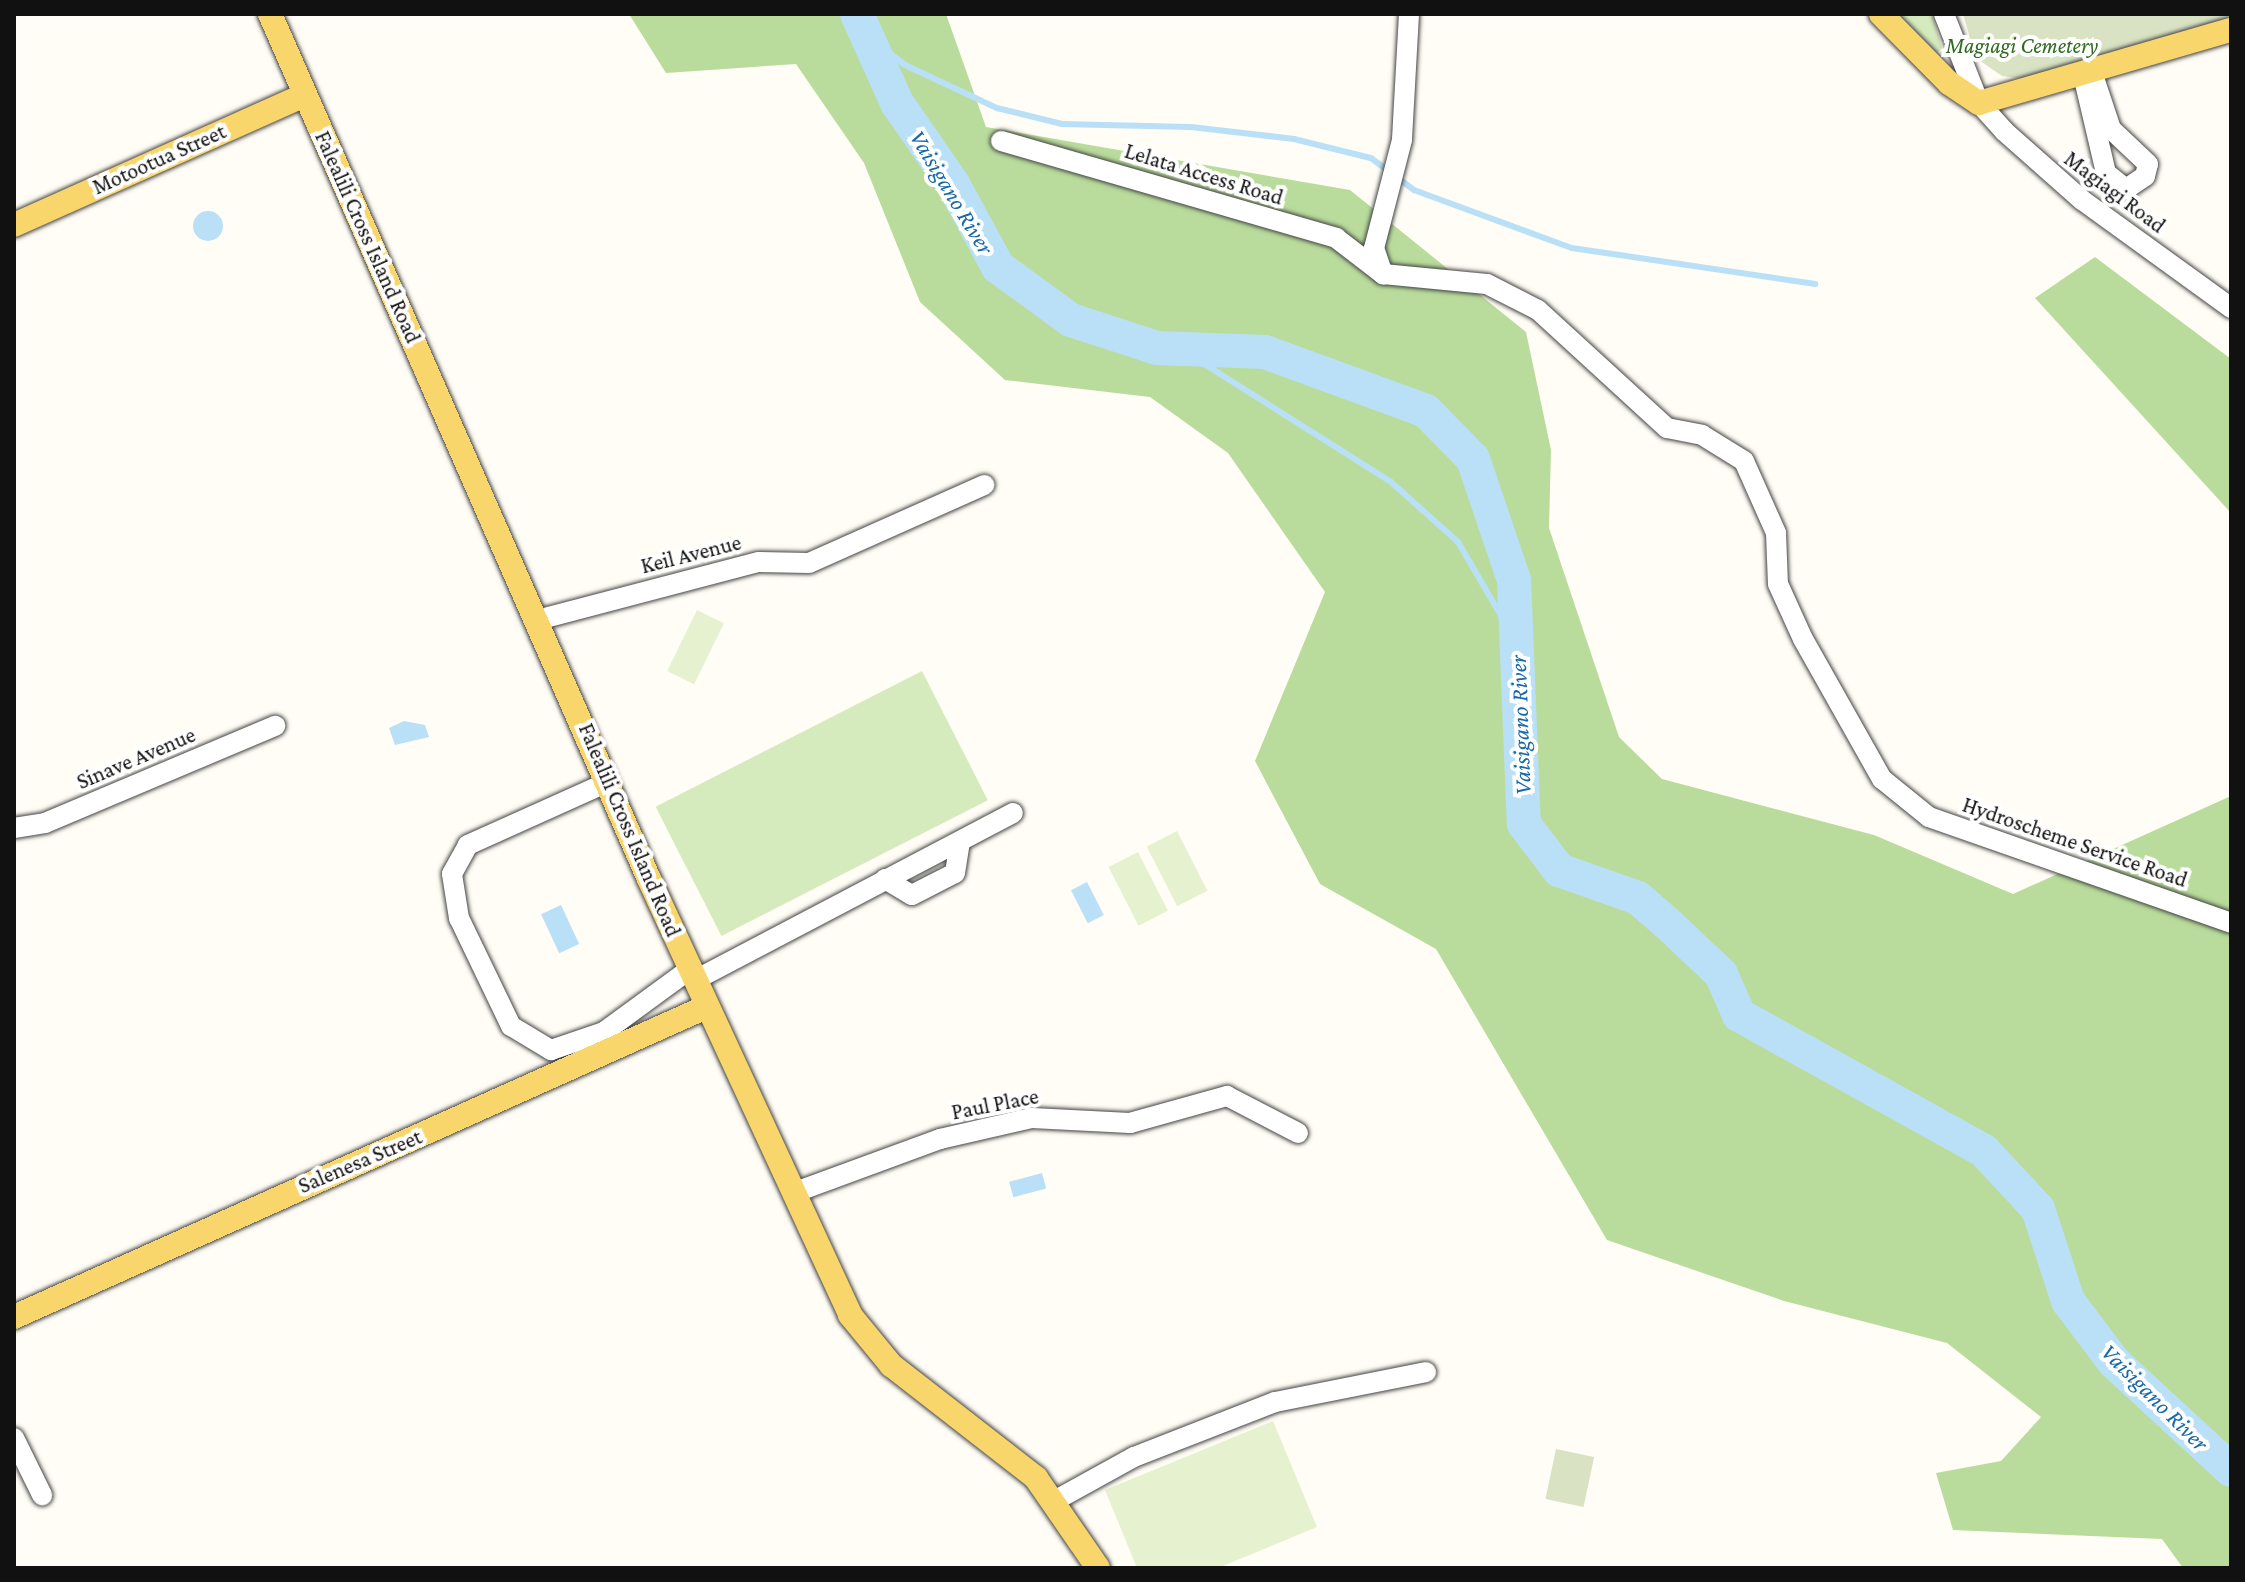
<!DOCTYPE html>
<html>
<head>
<meta charset="utf-8">
<style>
  body { margin:0 }
  #map { position:relative; width:2245px; height:1582px; overflow:hidden; background:#fffdf5; font-family:"Crimson Pro",serif }
  div>[style] { position:absolute }
  [style*='--x'] { left:calc(var(--x)*1px); top:calc(var(--y)*1px); width:calc(var(--w)*1px); rotate:calc(var(--a)*1deg) }
  .green>* { inset:0; background:#d5ebbd; transform-origin:0 0 }
  .forest>* { inset:0; background:#b9dc9c }
  .cemetery>* { inset:0; background:#d9e3c4; transform-origin:0 0 }
  .pitch>* { inset:0; background:#e6f2cf; transform-origin:0 0 }
  .water>* { inset:0; background:#b9e0f7; transform-origin:0 0 }
  .round { border-radius:50% }
  .stream>* { height:6px; margin:-3px; padding:0 3px; transform-origin:3px; border-radius:3px; background:#b9e0f7 }
  .river>* { height:34px; margin:-17px; padding:0 17px; transform-origin:17px; border-radius:17px; background:#b9e0f7 }
  .roads { filter:drop-shadow(0 0 2px #444) drop-shadow(0 0 2px #444) }
  .minor>* { height:20px; margin:-10px; padding:0 10px; transform-origin:10px; border-radius:10px; background:#fff }
  .major>* { height:24px; margin:-12px; padding:0 12px; transform-origin:12px; border-radius:12px; background:#f9d66b }
  span { translate:-50% -50%; white-space:nowrap; text-align:center; line-height:1.15; -webkit-text-stroke:8px #fff; paint-order:stroke }
  .park-label { font-size:22px; color:#2f6b1f; font-style:italic }
  .street-label { font-size:22px; color:#111 }
  .water-label { font-size:24px; color:#1768a6; font-style:italic }
  .frame { position:absolute; inset:0; border:16px solid #111; pointer-events:none }
</style>
</head>
<body>
<div id="map">
  <div class="green">
    <i style="clip-path:polygon(1899px 14px,1932px 14px,1942px 48px,1937px 53px)"></i>
    <i style="left:922px;top:671px;width:145px;height:299px;rotate:63deg"></i>
  </div>
  <div class="forest">
    <i style="clip-path:polygon(629px 14px,946px 14px,986px 127px,1350px 190px,1526px 332px,1551px 450px,1549px 528px,1619px 737px,1662px 779px,1874px 835px,2013px 894px,2231px 796px,2231px 1568px,2183px 1568px,2162px 1539px,1953px 1530px,1936px 1473px,2001px 1461px,2041px 1417px,1947px 1343px,1784px 1301px,1607px 1240px,1436px 949px,1320px 884px,1255px 761px,1325px 592px,1228px 453px,1150px 397px,1005px 380px,920px 302px,864px 163px,796px 64px,666px 73px)"></i>
    <i style="clip-path:polygon(2095px 257px,2231px 359px,2231px 513px,2035px 298px)"></i>
  </div>
  <div class="cemetery">
    <i style="clip-path:polygon(1963px 14px,2231px 14px,2231px 21px,2032px 80px,2002px 76px,1976px 58px)"></i>
    <i style="left:1556px;top:1449px;width:39px;height:51px;rotate:12deg"></i>
  </div>
  <div class="pitch">
    <i style="left:697px;top:610px;width:30px;height:68px;rotate:26deg"></i>
    <i style="left:1177px;top:831px;width:67px;height:34px;rotate:63deg"></i>
    <i style="left:1138px;top:852px;width:66px;height:33px;rotate:63deg"></i>
    <i style="clip-path:polygon(1273px 1421px,1317px 1527px,1218px 1568px,1137px 1568px,1105px 1490px)"></i>
  </div>
  <div class="water">
    <i class="round" style="left:193px;top:211px;width:30px;height:30px"></i>
    <i style="clip-path:polygon(404px 721px,425px 725px,429px 737px,395px 745px,389px 728px)"></i>
    <i style="left:1087px;top:882px;width:37px;height:18px;rotate:63deg"></i>
    <i style="left:561px;top:905px;width:43px;height:22px;rotate:65deg"></i>
    <i style="left:1042px;top:1173px;width:16px;height:34px;rotate:75deg"></i>
  </div>
  <div class="stream">
    <i style="--x:861;--y:30;--w:56;--a:38.5"></i>
    <i style="--x:905;--y:65;--w:102;--a:25.1"></i>
    <i style="--x:997;--y:108;--w:67;--a:13.8"></i>
    <i style="--x:1062;--y:124;--w:129;--a:1.3"></i>
    <i style="--x:1191;--y:127;--w:104;--a:6.6"></i>
    <i style="--x:1294;--y:139;--w:79;--a:13.9"></i>
    <i style="--x:1371;--y:158;--w:54;--a:36.7"></i>
    <i style="--x:1414;--y:190;--w:168;--a:20.2"></i>
    <i style="--x:1572;--y:248;--w:246;--a:8.4"></i>
    <i style="--x:1157;--y:348;--w:52;--a:19.1"></i>
    <i style="--x:1206;--y:365;--w:219;--a:32.3"></i>
    <i style="--x:1391;--y:482;--w:90;--a:41.8"></i>
    <i style="--x:1458;--y:542;--w:117;--a:59.7"></i>
  </div>
  <div class="river">
    <i style="--x:857;--y:14;--w:98;--a:65.8"></i>
    <i style="--x:897;--y:103;--w:98;--a:55.3"></i>
    <i style="--x:953;--y:184;--w:94;--a:61.5"></i>
    <i style="--x:998;--y:267;--w:90;--a:36"></i>
    <i style="--x:1071;--y:320;--w:90;--a:18"></i>
    <i style="--x:1157;--y:348;--w:108;--a:2.1"></i>
    <i style="--x:1265;--y:352;--w:171;--a:20.1"></i>
    <i style="--x:1426;--y:411;--w:67;--a:45.6"></i>
    <i style="--x:1473;--y:459;--w:128;--a:71.3"></i>
    <i style="--x:1514;--y:580;--w:244;--a:87.7"></i>
    <i style="--x:1524;--y:824;--w:58;--a:52.7"></i>
    <i style="--x:1559;--y:870;--w:84;--a:19.5"></i>
    <i style="--x:1638;--y:898;--w:40;--a:41"></i>
    <i style="--x:1668;--y:924;--w:73;--a:43.3"></i>
    <i style="--x:1721;--y:974;--w:45;--a:66.3"></i>
    <i style="--x:1739;--y:1015;--w:280;--a:29"></i>
    <i style="--x:1984;--y:1151;--w:79;--a:47"></i>
    <i style="--x:2038;--y:1209;--w:97;--a:71.9"></i>
    <i style="--x:2068;--y:1301;--w:76;--a:53"></i>
    <i style="--x:2114;--y:1362;--w:159;--a:42.7"></i>
  </div>
  <div class="roads">
    <div class="minor">
      <i style="--x:1409;--y:14;--w:126;--a:93.2"></i>
      <i style="--x:1402;--y:140;--w:112;--a:104.5"></i>
      <i style="--x:1374;--y:248;--w:28;--a:71"></i>
      <i style="--x:1383;--y:274;--w:104;--a:5.5"></i>
      <i style="--x:1487;--y:284;--w:57;--a:27"></i>
      <i style="--x:1538;--y:310;--w:175;--a:42.5"></i>
      <i style="--x:1667;--y:428;--w:36;--a:11"></i>
      <i style="--x:1702;--y:435;--w:49;--a:31.8"></i>
      <i style="--x:1744;--y:461;--w:79;--a:66"></i>
      <i style="--x:1776;--y:533;--w:51;--a:87.8"></i>
      <i style="--x:1778;--y:584;--w:60;--a:65.6"></i>
      <i style="--x:1803;--y:639;--w:161;--a:60.6"></i>
      <i style="--x:1882;--y:779;--w:60;--a:39"></i>
      <i style="--x:1929;--y:817;--w:320;--a:19.3"></i>
      <i style="--x:1944;--y:14;--w:96;--a:68.5"></i>
      <i style="--x:1979;--y:103;--w:38;--a:48"></i>
      <i style="--x:2004;--y:131;--w:104;--a:41.5"></i>
      <i style="--x:2082;--y:200;--w:184;--a:35.9"></i>
      <i style="--x:2083;--y:75;--w:101;--a:76.8"></i>
      <i style="--x:2106;--y:173;--w:26;--a:39"></i>
      <i style="--x:2126;--y:189;--w:23;--a:-34"></i>
      <i style="--x:2145;--y:176;--w:12;--a:-76"></i>
      <i style="--x:2148;--y:164;--w:51;--a:-136.6"></i>
      <i style="--x:2111;--y:129;--w:60;--a:-108.4"></i>
      <i style="--x:1001;--y:141;--w:349;--a:16.1"></i>
      <i style="--x:1336;--y:238;--w:59;--a:37.5"></i>
      <i style="--x:541;--y:619;--w:225;--a:-14.7"></i>
      <i style="--x:759;--y:562;--w:50;--a:1.1"></i>
      <i style="--x:809;--y:563;--w:192;--a:-24"></i>
      <i style="--x:608;--y:782;--w:154;--a:155.8"></i>
      <i style="--x:468;--y:845;--w:33;--a:119"></i>
      <i style="--x:452;--y:874;--w:45;--a:81"></i>
      <i style="--x:459;--y:918;--w:120;--a:64.3"></i>
      <i style="--x:511;--y:1026;--w:47;--a:31"></i>
      <i style="--x:551;--y:1050;--w:56;--a:-18.8"></i>
      <i style="--x:604;--y:1032;--w:107;--a:-36.2"></i>
      <i style="--x:14;--y:828;--w:31;--a:-9"></i>
      <i style="--x:45;--y:823;--w:250;--a:-22.9"></i>
      <i style="--x:885;--y:879;--w:31;--a:31"></i>
      <i style="--x:912;--y:895;--w:48;--a:-27.1"></i>
      <i style="--x:955;--y:873;--w:32;--a:-81"></i>
      <i style="--x:695;--y:980;--w:359;--a:-27.7"></i>
      <i style="--x:793;--y:1193;--w:157;--a:-20.2"></i>
      <i style="--x:940;--y:1139;--w:94;--a:-12.9"></i>
      <i style="--x:1032;--y:1118;--w:98;--a:2.9"></i>
      <i style="--x:1130;--y:1123;--w:101;--a:-15.6"></i>
      <i style="--x:1227;--y:1096;--w:80;--a:27.5"></i>
      <i style="--x:14;--y:1438;--w:64;--a:63.8"></i>
      <i style="--x:1056;--y:1500;--w:89;--a:-28.9"></i>
      <i style="--x:1134;--y:1457;--w:151;--a:-21.3"></i>
      <i style="--x:1275;--y:1402;--w:154;--a:-11.2"></i>
    </div>
    <div class="major">
      <i style="--x:270;--y:14;--w:944;--a:66.34"></i>
      <i style="--x:649;--y:879;--w:480;--a:65.2"></i>
      <i style="--x:850;--y:1315;--w:65;--a:50.6"></i>
      <i style="--x:891;--y:1365;--w:184;--a:37.9"></i>
      <i style="--x:1036;--y:1478;--w:109;--a:55.4"></i>
      <i style="--x:1881;--y:14;--w:97;--a:45.4"></i>
      <i style="--x:1949;--y:83;--w:36;--a:34"></i>
      <i style="--x:1979;--y:103;--w:262;--a:-16.2"></i>
      <i style="--x:14;--y:225;--w:318;--a:-24.1"></i>
      <i style="--x:14;--y:1317;--w:758;--a:-24.13"></i>
    </div>
  </div>
  <div class="park-label">
    <span style="left:2022px;top:46px">Magiagi Cemetery</span>
  </div>
  <div class="street-label">
    <span style="left:159px;top:159px;rotate:-24deg">Motootua Street</span>
    <span style="left:1204px;top:174px;rotate:17deg">Lelata Access Road</span>
    <span style="left:2115px;top:192px;rotate:37deg">Magiagi Road</span>
    <span style="left:368px;top:237px;rotate:66deg">Falealili Cross Island Road</span>
    <span style="left:691px;top:554px;rotate:-14deg">Keil Avenue</span>
    <span style="left:136px;top:758px;rotate:-23deg">Sinave Avenue</span>
    <span style="left:630px;top:830px;rotate:67deg">Falealili Cross Island Road</span>
    <span style="left:2075px;top:842px;rotate:19deg">Hydroscheme Service Road</span>
    <span style="left:995px;top:1104px;rotate:-11deg">Paul Place</span>
    <span style="left:360px;top:1161px;rotate:-23deg">Salenesa Street</span>
  </div>
  <div class="water-label">
    <span style="left:952px;top:192px;rotate:59deg">Vaisigano River</span>
    <span style="left:1520px;top:725px;rotate:-92deg">Vaisigano River</span>
    <span style="left:2155px;top:1397px;rotate:45deg">Vaisigano River</span>
  </div>
  <div class="frame"></div>
</div>
</body>
</html>
